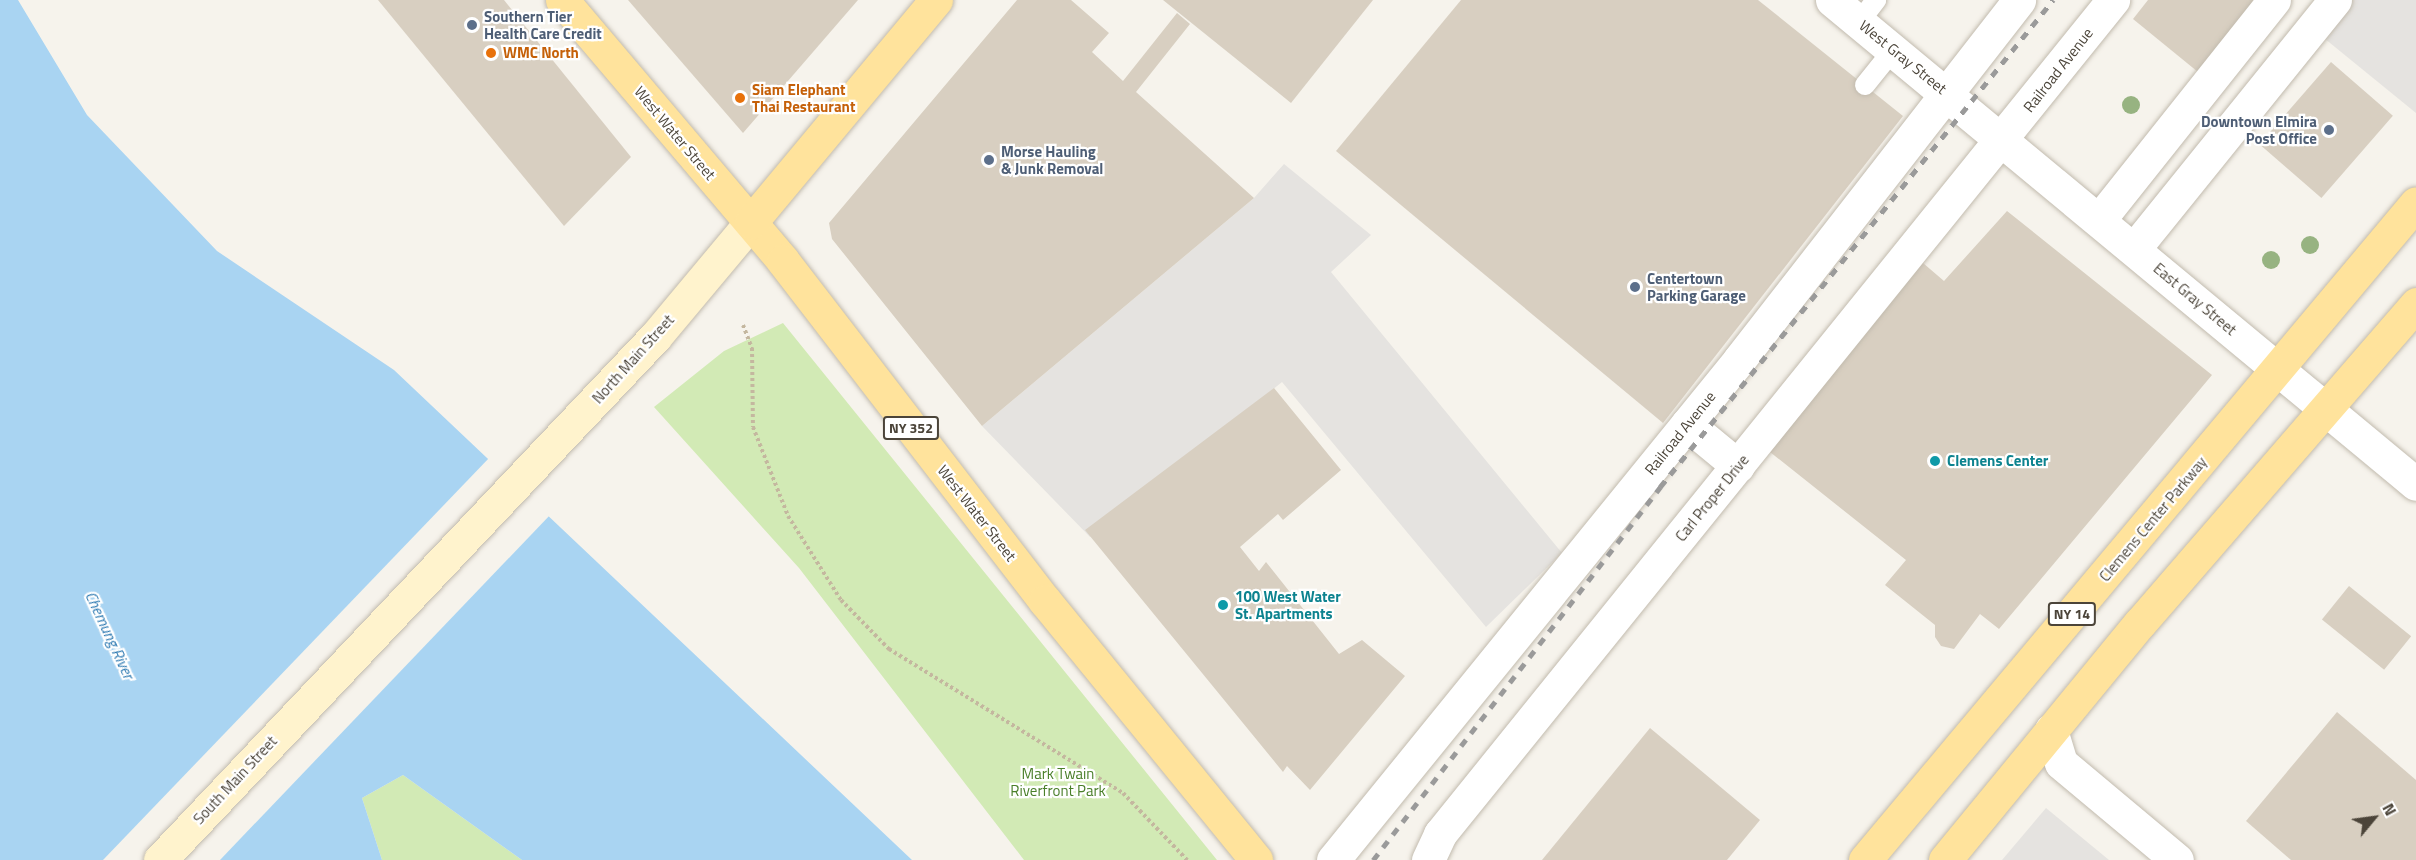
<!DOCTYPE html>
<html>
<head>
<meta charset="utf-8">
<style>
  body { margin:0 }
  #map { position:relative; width:2416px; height:860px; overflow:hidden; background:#f6f3ec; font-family:"Titillium Web",sans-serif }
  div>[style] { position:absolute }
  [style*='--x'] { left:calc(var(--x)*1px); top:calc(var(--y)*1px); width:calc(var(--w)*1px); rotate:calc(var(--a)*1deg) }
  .green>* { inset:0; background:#d2eab5 }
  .parking>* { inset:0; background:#e5e3e0 }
  .water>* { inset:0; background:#a9d4f2 }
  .pier>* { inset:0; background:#f6f3ec }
  .building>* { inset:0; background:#d8cfc1; transform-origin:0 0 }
  .path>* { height:4px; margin-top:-2px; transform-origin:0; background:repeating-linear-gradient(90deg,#c4b79f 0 3px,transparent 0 6px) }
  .roads { filter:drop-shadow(0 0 2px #c2bbae) drop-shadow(0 0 2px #c2bbae) }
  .lane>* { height:20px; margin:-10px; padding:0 10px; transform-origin:10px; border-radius:10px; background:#fff }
  .street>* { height:33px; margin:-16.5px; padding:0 16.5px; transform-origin:16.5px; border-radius:16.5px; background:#fff }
  .secondary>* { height:33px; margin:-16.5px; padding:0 16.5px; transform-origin:16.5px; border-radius:16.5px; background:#fff3cd }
  .primary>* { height:33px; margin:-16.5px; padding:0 16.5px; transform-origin:16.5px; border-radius:16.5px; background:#ffe39c }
  .rail>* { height:4.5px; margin-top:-2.25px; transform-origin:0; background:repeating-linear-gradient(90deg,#9a9a9a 0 8px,transparent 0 16px) }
  .trees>* { width:18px; height:18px; margin:-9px; border-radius:50%; background:#97b381 }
  .dots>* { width:16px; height:16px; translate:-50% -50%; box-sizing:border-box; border:3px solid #fff; border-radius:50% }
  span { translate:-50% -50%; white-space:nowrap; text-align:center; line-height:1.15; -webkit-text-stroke:4.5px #fff; paint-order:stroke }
  .shield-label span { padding:2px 4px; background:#fff; border:2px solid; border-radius:4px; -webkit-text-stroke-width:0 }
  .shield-label { font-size:14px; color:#4b4439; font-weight:700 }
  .service-label { font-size:15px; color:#4e5e75; font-weight:700 }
  .left { translate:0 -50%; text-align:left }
  .right { translate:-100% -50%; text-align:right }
  .food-label { font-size:15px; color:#c56008; font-weight:700 }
  .street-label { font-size:15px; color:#4b4439 }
  .culture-label { font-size:15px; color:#0d838f; font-weight:700 }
  .park-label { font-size:15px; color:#4a7f2a }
  .water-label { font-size:16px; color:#2e7ab2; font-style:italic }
  .north { position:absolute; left:2344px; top:788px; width:60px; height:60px; -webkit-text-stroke:4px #fff; paint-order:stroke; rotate:61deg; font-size:16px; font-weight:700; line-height:24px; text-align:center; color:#4b4439 }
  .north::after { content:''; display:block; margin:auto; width:21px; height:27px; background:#4b4439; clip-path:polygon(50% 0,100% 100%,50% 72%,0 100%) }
</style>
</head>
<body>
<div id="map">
  <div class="green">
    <i style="clip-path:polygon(783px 323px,1061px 667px,1217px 860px,1024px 860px,799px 568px,654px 407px,724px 351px)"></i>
    <i style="clip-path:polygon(403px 775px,522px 860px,382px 860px,362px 798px)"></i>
  </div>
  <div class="parking">
    <i style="clip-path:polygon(2346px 0,2416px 0,2416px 113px,2319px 34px)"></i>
    <i style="clip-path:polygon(1284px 164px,1371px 235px,1331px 272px,1562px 553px,1486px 627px,1282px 382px,1090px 537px,982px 426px,1254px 198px)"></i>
    <i style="clip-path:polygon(2046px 808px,2109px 860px,2002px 860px)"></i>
  </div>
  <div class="water">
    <i style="clip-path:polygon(0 0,18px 0,87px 115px,217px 251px,394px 370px,912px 860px,522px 860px,403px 775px,362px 798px,382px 860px,0 860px)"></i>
  </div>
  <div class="pier">
    <i style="clip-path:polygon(490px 457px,551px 514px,220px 860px,103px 860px)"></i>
  </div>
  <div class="building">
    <i style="clip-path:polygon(378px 0,504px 0,631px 157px,564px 226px)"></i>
    <i style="clip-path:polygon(628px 0,858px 0,743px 133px)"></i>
    <i style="clip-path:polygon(1017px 0,1071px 0,1109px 33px,1092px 52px,1123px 81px,1177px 13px,1190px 24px,1136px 92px,1254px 198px,982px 426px,832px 239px,829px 223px)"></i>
    <i style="clip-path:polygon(1163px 0,1373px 0,1291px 103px)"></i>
    <i style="clip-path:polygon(1461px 0,1758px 0,1903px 116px,1663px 423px,1336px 151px)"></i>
    <i style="clip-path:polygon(2148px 0,2256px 0,2198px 72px,2133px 19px)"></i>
    <i style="left:2331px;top:62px;width:82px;height:109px;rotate:41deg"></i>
    <i style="clip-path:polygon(2007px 211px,2212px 375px,1999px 629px,1980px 614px,1954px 649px,1941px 646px,1935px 637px,1935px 625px,1885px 585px,1906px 560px,1770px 452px,1923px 263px,1944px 281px)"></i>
    <i style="clip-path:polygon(1274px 388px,1341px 470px,1283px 520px,1278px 514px,1240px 547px,1259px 571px,1266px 562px,1339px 654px,1362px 640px,1405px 676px,1310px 790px,1287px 766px,1283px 772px,1085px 530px)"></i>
    <i style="left:2349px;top:586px;width:80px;height:43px;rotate:39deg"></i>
    <i style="clip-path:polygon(2337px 712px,2416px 780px,2416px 860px,2291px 860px,2246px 821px)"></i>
    <i style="clip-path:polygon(1650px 728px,1760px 820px,1727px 860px,1542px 860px)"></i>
  </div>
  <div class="path">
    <i style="--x:743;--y:325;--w:25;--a:69"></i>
    <i style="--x:752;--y:348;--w:79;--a:89.3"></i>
    <i style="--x:753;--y:427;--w:96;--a:68.5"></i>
    <i style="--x:788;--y:516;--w:99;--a:57.8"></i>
    <i style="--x:841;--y:600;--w:69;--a:45.6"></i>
    <i style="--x:889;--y:649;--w:275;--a:31.6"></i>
    <i style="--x:1123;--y:793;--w:93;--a:46.3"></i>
  </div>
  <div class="roads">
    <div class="lane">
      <i style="--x:1859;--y:22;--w:28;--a:-52"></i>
      <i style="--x:1865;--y:85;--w:45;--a:-51.3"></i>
    </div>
    <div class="street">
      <i style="--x:1832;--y:0;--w:758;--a:39.65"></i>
      <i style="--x:2099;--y:220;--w:281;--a:-51.5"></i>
      <i style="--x:2134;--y:249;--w:320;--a:-51.1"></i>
      <i style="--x:1687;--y:424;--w:66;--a:39.5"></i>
      <i style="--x:2051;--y:730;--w:34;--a:73"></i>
      <i style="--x:2061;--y:763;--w:151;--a:39.9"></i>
      <i style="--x:1333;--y:860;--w:644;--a:-50.92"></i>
      <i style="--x:1739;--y:360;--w:456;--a:-52.1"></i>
      <i style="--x:1428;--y:860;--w:29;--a:-65"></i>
      <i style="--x:1440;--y:834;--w:1072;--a:-51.1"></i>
    </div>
    <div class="secondary">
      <i style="--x:160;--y:860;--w:720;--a:-46.58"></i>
      <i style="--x:655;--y:337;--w:150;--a:-50.1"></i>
    </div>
    <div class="primary">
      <i style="--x:562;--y:0;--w:342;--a:49.7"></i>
      <i style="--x:783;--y:261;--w:429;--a:52.4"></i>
      <i style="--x:1045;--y:601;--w:334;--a:50.8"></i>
      <i style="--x:751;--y:222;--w:289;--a:-50.2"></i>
      <i style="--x:1865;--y:860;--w:857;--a:-50.01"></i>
      <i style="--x:1945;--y:860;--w:307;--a:-50.6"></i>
      <i style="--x:2140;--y:623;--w:422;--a:-49.1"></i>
    </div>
  </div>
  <div class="rail">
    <i style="--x:1373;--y:860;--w:471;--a:-52.4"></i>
    <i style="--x:1660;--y:487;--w:626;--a:-51.1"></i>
  </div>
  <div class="trees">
    <i style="left:2131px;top:105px"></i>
    <i style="left:2310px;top:245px"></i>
    <i style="left:2271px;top:260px"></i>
  </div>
  <div class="dots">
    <i style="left:472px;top:25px;background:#5c6f8a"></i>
    <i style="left:491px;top:53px;background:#e8710a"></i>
    <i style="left:740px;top:98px;background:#e8710a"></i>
    <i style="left:2329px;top:130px;background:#5c6f8a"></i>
    <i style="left:989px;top:160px;background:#5c6f8a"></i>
    <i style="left:1635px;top:287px;background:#5c6f8a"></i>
    <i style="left:1935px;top:461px;background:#0f9aa8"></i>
    <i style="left:1223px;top:605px;background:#0f9aa8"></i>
  </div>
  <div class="shield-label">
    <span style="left:911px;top:428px">NY 352</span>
    <span style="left:2072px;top:614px">NY 14</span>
  </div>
  <div class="service-label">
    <span class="left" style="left:484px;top:25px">Southern Tier<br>Health Care Credit</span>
    <span class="right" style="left:2317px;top:130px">Downtown Elmira<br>Post Office</span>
    <span class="left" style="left:1001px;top:160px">Morse Hauling<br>&amp; Junk Removal</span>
    <span class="left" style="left:1647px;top:287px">Centertown<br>Parking Garage</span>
  </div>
  <div class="food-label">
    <span class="left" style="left:503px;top:53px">WMC North</span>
    <span class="left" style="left:752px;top:98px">Siam Elephant<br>Thai Restaurant</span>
  </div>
  <div class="street-label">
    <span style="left:1903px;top:57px;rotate:39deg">West Gray Street</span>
    <span style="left:2058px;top:70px;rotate:-52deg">Railroad Avenue</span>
    <span style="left:675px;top:133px;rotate:50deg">West Water Street</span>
    <span style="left:2195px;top:299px;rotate:40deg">East Gray Street</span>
    <span style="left:633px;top:359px;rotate:-48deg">North Main Street</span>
    <span style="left:1680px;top:433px;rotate:-51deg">Railroad Avenue</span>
    <span style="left:1712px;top:498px;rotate:-51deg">Carl Proper Drive</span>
    <span style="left:977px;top:513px;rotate:52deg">West Water Street</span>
    <span style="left:2153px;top:519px;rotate:-50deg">Clemens Center Parkway</span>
    <span style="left:235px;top:780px;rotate:-47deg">South Main Street</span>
  </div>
  <div class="culture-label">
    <span class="left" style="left:1947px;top:461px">Clemens Center</span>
    <span class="left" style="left:1235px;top:605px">100 West Water<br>St. Apartments</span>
  </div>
  <div class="park-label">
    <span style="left:1058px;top:782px">Mark Twain<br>Riverfront Park</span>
  </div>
  <div class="water-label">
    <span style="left:110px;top:635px;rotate:65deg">Chemung River</span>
  </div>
  <div class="north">N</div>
</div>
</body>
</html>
